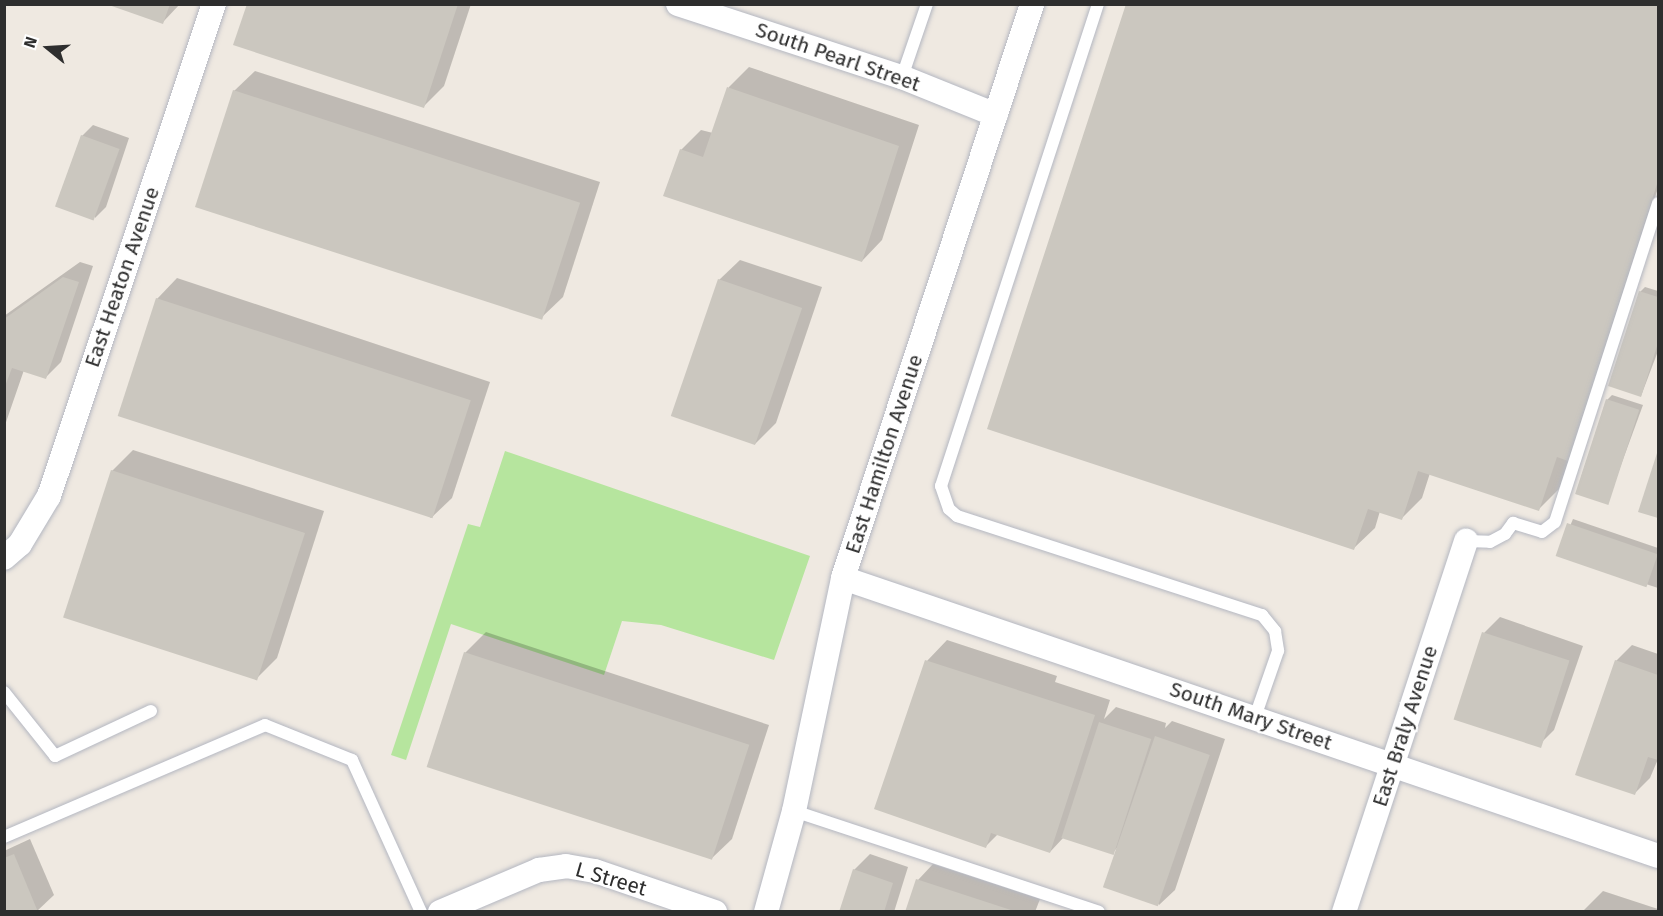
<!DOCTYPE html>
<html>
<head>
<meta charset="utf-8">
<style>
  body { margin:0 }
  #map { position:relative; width:1663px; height:916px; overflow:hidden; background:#efe9e1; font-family:"Fira Sans",sans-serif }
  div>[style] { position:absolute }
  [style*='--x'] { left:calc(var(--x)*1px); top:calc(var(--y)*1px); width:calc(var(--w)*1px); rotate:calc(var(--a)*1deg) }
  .green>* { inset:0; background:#b6e59e }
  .shadow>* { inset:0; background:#0003 }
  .building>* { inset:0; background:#cbc7bf; transform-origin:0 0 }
  .roads { filter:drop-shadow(0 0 2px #b4b7c1) drop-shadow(0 0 2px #b4b7c1) }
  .lane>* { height:12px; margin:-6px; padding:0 6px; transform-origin:6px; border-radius:6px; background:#fff }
  .street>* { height:24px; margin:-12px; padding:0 12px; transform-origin:12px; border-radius:12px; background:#fff }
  span { translate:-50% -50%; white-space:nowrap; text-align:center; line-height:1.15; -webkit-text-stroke:4.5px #fff; paint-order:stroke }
  .street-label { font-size:21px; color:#2e2e2e }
  .frame { position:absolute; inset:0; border:6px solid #2e2e2e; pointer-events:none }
  .north { position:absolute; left:18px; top:18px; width:60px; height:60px; -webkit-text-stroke:4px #fff; paint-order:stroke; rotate:288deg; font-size:16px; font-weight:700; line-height:24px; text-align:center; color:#2e2e2e }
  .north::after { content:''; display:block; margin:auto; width:21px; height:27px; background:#2e2e2e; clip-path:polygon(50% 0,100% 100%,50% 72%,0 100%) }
</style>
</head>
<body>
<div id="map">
  <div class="green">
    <i style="clip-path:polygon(505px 451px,810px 556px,774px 660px,661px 625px,622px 621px,604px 675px,451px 624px,406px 760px,391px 755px,468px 524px,480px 527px)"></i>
  </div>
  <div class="shadow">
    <i style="clip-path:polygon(110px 4px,180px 4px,163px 22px)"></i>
    <i style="clip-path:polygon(248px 4px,471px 4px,444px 86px,424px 106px)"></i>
    <i style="clip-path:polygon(1128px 4px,1658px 4px,1658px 188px,1573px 454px,1559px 489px,1539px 509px,1430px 473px,1422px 498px,1402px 518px,1380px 511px,1375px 528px,1354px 548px)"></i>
    <i style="clip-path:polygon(749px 67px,919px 125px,882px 240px,862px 261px,681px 150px,701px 130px,713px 133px,729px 87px)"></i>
    <i style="clip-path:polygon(255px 71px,600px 182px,563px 297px,542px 317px,234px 91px)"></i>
    <i style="clip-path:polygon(93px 125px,129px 138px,106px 207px,95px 218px,82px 136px)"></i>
    <i style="clip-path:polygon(740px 260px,822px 287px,776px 423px,755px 444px,719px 280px)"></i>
    <i style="clip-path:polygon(80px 262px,93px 266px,61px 362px,46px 377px,24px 370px,4px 428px,4px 316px)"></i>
    <i style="clip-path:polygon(177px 278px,490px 382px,452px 498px,431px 518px,157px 299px)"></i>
    <i style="clip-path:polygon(1645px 287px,1658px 291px,1658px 351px,1641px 396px,1640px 292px)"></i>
    <i style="clip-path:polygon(1612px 395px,1643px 405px,1607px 503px,1607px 400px)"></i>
    <i style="clip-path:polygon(133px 450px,324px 511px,277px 658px,257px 678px,112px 471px)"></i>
    <i style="clip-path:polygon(1658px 454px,1658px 517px,1640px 511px)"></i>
    <i style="clip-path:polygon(1573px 519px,1658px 548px,1658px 588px,1558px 555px)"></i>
    <i style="clip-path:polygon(1500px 617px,1583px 646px,1554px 730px,1538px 746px,1484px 633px)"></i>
    <i style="clip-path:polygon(486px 632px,769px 725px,732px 839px,711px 859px,465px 653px)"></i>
    <i style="clip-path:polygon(947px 640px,1057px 676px,1055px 682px,1110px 700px,1104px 719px,1116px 707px,1166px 723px,1165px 728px,1172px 721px,1225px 739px,1175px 890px,1159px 905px,1119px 846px,1112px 853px,1064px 837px,1050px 852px,998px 834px,986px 846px,927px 661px)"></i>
    <i style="clip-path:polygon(1632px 645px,1658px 654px,1658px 759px,1650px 778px,1634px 794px,1616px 661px)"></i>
    <i style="clip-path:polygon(30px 839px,54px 895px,36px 912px,4px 912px,4px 851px)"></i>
    <i style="clip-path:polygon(870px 854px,908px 867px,894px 912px,841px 912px,854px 870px)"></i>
    <i style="clip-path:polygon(933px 864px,1040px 899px,1035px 912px,907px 912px,918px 880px)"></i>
    <i style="clip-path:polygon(1603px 891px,1658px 909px,1658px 912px,1582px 912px)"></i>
  </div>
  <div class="building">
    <i style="clip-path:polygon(106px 4px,170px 4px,163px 24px)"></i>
    <i style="clip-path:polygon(247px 4px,458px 4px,424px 108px,233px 45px)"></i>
    <i style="clip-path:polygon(1126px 4px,1658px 4px,1658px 181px,1568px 461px,1557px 457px,1539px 511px,1418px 471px,1402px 520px,1368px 509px,1354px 550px,987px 429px)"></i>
    <i style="clip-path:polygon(727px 87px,899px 146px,862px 262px,663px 196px,680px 149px,703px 157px)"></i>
    <i style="left:233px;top:90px;width:365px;height:123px;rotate:18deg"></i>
    <i style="left:81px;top:135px;width:41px;height:76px;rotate:20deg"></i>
    <i style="clip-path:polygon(63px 277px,79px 282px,46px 379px,12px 368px,4px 389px,4px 319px)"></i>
    <i style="left:718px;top:279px;width:89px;height:145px;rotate:19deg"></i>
    <i style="clip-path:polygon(1639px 291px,1658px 297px,1658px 343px,1641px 397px,1608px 386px)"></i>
    <i style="left:156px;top:298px;width:331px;height:124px;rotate:18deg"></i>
    <i style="left:1606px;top:399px;width:35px;height:100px;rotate:18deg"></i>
    <i style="clip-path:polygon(1658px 450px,1658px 518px,1638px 512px)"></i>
    <i style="left:111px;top:470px;width:204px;height:155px;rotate:18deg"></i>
    <i style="left:1567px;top:523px;width:96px;height:35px;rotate:19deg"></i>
    <i style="left:1482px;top:632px;width:92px;height:92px;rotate:18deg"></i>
    <i style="left:464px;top:652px;width:300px;height:121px;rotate:18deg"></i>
    <i style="clip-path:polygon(925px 660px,1095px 715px,1050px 853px,991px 833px,986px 848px,874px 809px)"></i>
    <i style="clip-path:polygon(1615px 660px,1658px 675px,1658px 760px,1648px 757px,1635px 795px,1575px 775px)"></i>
    <i style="left:1099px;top:722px;width:55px;height:122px;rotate:18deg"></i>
    <i style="left:1155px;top:736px;width:58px;height:160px;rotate:19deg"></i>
    <i style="clip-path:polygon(14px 854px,38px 912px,4px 912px,4px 858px)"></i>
    <i style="clip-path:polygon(853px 869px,893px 883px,884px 912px,839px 912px)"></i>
    <i style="clip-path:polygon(916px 879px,1014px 911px,1014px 912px,905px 912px)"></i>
  </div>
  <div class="roads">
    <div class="lane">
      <i style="--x:1098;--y:4;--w:507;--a:108.04"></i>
      <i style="--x:941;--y:486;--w:24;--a:71"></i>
      <i style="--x:949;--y:509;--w:11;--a:41"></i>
      <i style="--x:957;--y:516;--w:321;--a:18"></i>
      <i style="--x:1262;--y:615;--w:21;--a:51"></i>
      <i style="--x:1275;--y:631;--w:20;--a:81"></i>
      <i style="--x:1278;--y:651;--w:70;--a:109.2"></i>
      <i style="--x:902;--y:77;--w:77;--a:-71.1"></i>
      <i style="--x:1466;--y:541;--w:24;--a:2"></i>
      <i style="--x:1490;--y:542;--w:17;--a:-28"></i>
      <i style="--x:1505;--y:534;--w:14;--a:-54"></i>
      <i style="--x:1513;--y:523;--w:30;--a:17"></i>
      <i style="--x:1542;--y:532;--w:16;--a:-38"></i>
      <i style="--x:1555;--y:522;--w:335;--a:-72.1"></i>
      <i style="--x:4;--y:692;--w:82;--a:51.4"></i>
      <i style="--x:55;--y:756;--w:106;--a:-25.1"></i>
      <i style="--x:794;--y:811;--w:321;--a:18.3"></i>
      <i style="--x:4;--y:837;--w:284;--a:-23.2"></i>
      <i style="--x:265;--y:725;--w:94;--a:21.9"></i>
      <i style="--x:352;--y:760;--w:167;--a:65.6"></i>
    </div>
    <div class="street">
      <i style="--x:678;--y:4;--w:236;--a:18.1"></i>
      <i style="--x:902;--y:77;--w:101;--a:22"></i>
      <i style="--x:4;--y:558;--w:21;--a:-41"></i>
      <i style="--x:20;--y:544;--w:56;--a:-58.9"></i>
      <i style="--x:49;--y:496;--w:519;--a:-71.46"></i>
      <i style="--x:843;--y:578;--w:861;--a:18.83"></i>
      <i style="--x:440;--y:912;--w:108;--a:-23"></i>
      <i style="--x:539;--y:870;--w:27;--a:-8"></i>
      <i style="--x:566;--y:866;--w:29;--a:10"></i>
      <i style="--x:595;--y:871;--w:127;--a:18.9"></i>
      <i style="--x:766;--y:912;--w:105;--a:-74.5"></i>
      <i style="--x:794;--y:811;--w:238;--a:-78.1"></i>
      <i style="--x:843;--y:578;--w:604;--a:-71.77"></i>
      <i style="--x:1344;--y:912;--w:391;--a:-71.8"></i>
    </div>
  </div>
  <div class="street-label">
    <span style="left:838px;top:57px;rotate:19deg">South Pearl Street</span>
    <span style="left:122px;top:277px;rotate:-71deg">East Heaton Avenue</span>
    <span style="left:884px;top:454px;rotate:-72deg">East Hamilton Avenue</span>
    <span style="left:1251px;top:716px;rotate:19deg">South Mary Street</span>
    <span style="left:1405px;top:726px;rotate:-72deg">East Braly Avenue</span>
    <span style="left:611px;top:879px;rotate:16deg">L Street</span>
  </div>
  <div class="frame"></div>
  <div class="north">N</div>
</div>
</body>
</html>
